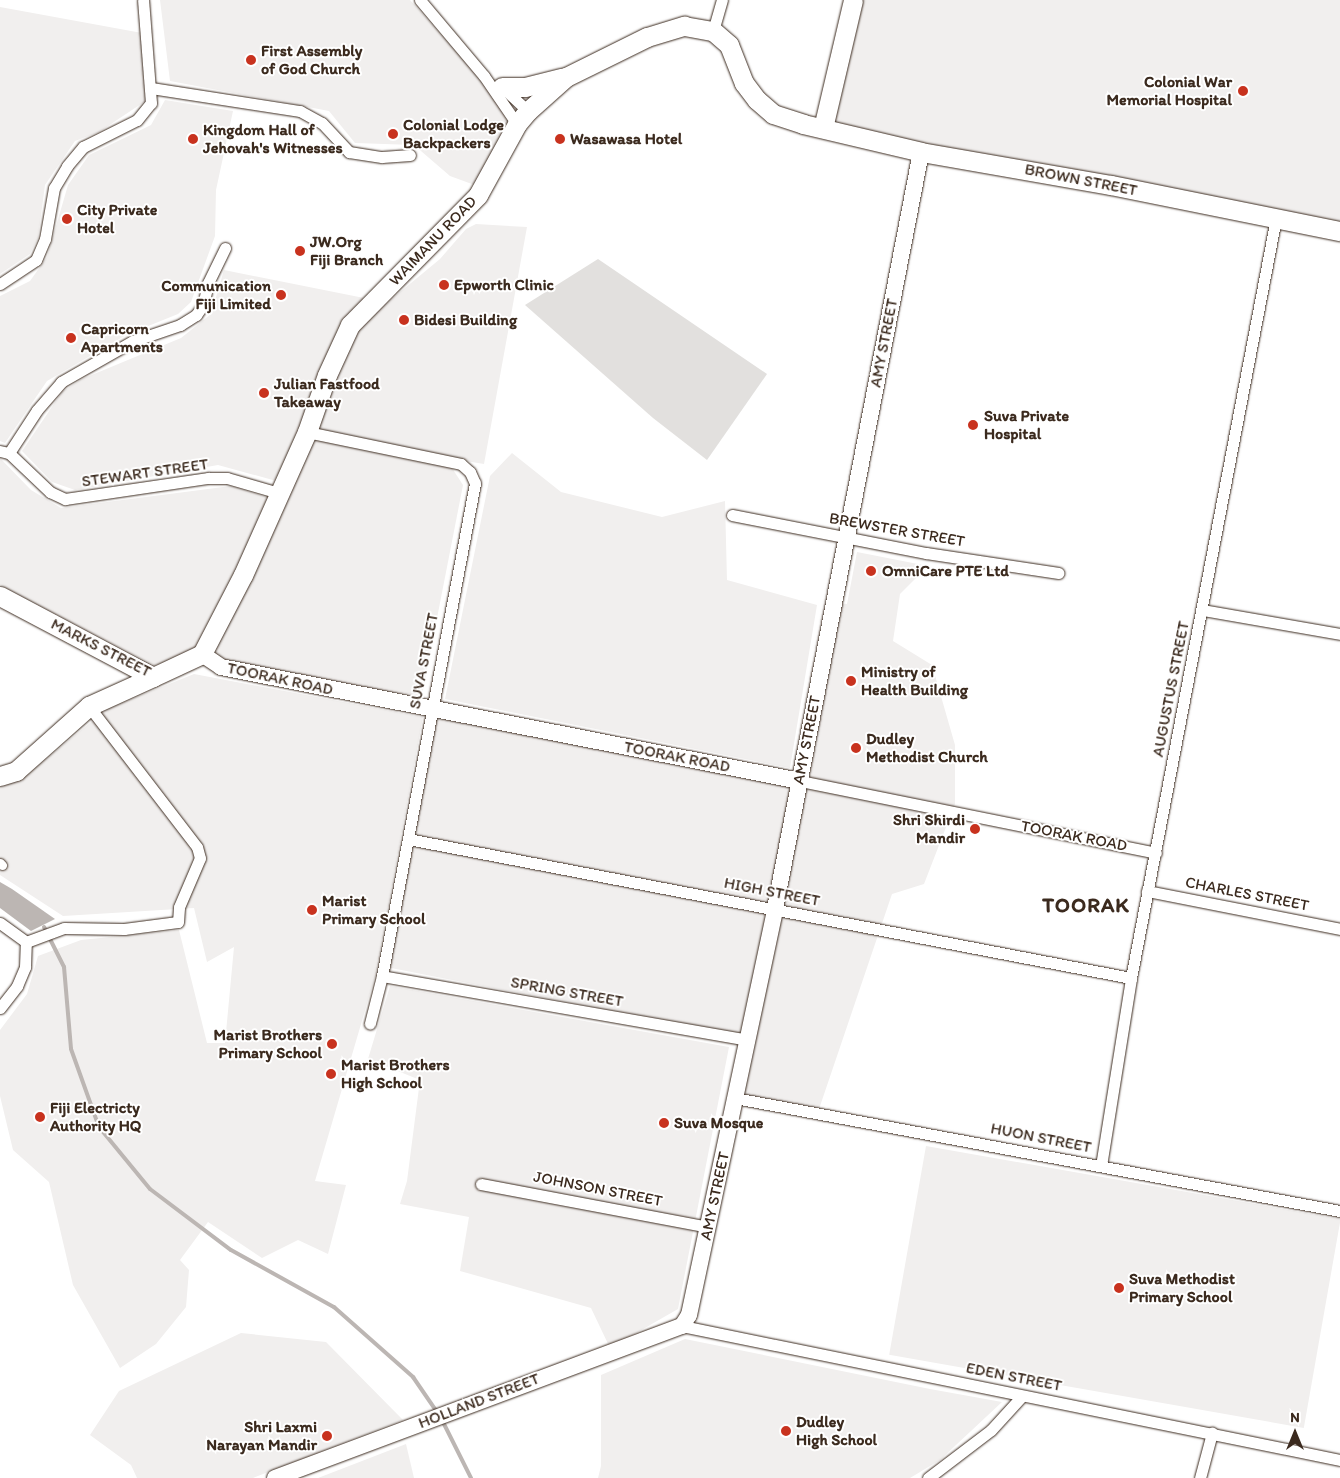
<!DOCTYPE html>
<html>
<head>
<meta charset="utf-8">
<style>
  body { margin:0 }
  #map { position:relative; width:1340px; height:1478px; overflow:hidden; background:#fff; font-family:Itim,sans-serif }
  div>[style] { position:absolute }
  [style*='--x'] { left:calc(var(--x)*1px); top:calc(var(--y)*1px); width:calc(var(--w)*1px); rotate:calc(var(--a)*1deg) }
  .built>* { inset:0; background:#f1efee; transform-origin:0 0 }
  .green>* { inset:0; background:#e2e0de }
  .water>* { inset:0; background:#bcb6b3 }
  .stream>* { height:4px; margin:-2px; padding:0 2px; transform-origin:2px; border-radius:2px; background:#bcb6b3 }
  .roads { filter:drop-shadow(0 0 1px #3b2a1e) drop-shadow(0 0 1px #3b2a1e) }
  .pedestrian>* { height:9px; margin:-4.5px; padding:0 4.5px; transform-origin:4.5px; border-radius:4.5px; background:#fff }
  .minor>* { height:11px; margin:-5.5px; padding:0 5.5px; transform-origin:5.5px; border-radius:5.5px; background:#fff }
  .secondary>* { height:16px; margin:-8px; padding:0 8px; transform-origin:8px; border-radius:8px; background:#fff }
  .primary>* { height:19px; margin:-9.5px; padding:0 9.5px; transform-origin:9.5px; border-radius:9.5px; background:#fff }
  .dots>* { width:14px; height:14px; translate:-50% -50%; box-sizing:border-box; border:2px solid #fff; border-radius:50% }
  span { translate:-50% -50%; white-space:nowrap; text-align:center; line-height:1.15; -webkit-text-stroke:4px #fff; paint-order:stroke }
  .poi-label { font-size:16px; color:#3b2a1e; font-weight:700 }
  .left { translate:0 -50%; text-align:left }
  .right { translate:-100% -50%; text-align:right }
  .street-label { font-size:16px; color:#3b2a1e }
  .district-label { font-size:21px; color:#3b2a1e; font-weight:700; letter-spacing:1px }
  .north { position:absolute; left:1270px; top:1408px; width:50px; height:50px; -webkit-text-stroke:4px #fff; paint-order:stroke; rotate:0deg; font-size:14px; font-weight:700; line-height:20px; text-align:center; color:#3b2a1e }
  .north::after { content:''; display:block; margin:auto; width:18px; height:22px; background:#3b2a1e; clip-path:polygon(50% 0,100% 100%,50% 72%,0 100%) }
</style>
</head>
<body>
<div id="map">
  <div class="built">
    <i style="clip-path:polygon(160px 0,410px 0,518px 120px,480px 187px,450px 176px,414px 145px,355px 143px,329px 111px,170px 81px)"></i>
    <i style="clip-path:polygon(858px 0,1340px 0,1340px 224px,838px 130px,823px 120px)"></i>
    <i style="clip-path:polygon(0 7px,142px 33px,147px 100px,99px 132px,75px 141px,45px 185px,38px 238px,30px 254px,0 274px)"></i>
    <i style="clip-path:polygon(165px 100px,233px 111px,216px 190px,215px 236px,191px 302px,178px 314px,126px 335px,47px 381px,5px 443px,0 441px,0 296px,30px 281px,47px 257px,68px 185px,89px 155px,151px 125px)"></i>
    <i style="clip-path:polygon(476px 224px,527px 227px,484px 464px,314px 436px,320px 413px,353px 331px,440px 259px,466px 229px)"></i>
    <i style="clip-path:polygon(224px 270px,374px 300px,345px 326px,280px 482px,218px 465px,75px 490px,52px 482px,22px 451px,62px 392px,82px 379px,181px 338px,211px 314px)"></i>
    <i style="clip-path:polygon(309px 438px,452px 468px,463px 485px,422px 695px,327px 686px,235px 668px,208px 650px)"></i>
    <i style="clip-path:polygon(512px 453px,561px 492px,662px 517px,725px 501px,727px 580px,817px 605px,790px 768px,445px 699px,490px 476px)"></i>
    <i style="clip-path:polygon(0 458px,31px 490px,61px 508px,231px 486px,273px 499px,244px 566px,190px 656px,154px 665px,0 585px)"></i>
    <i style="clip-path:polygon(857px 552px,928px 566px,900px 594px,893px 641px,932px 665px,955px 745px,955px 804px,924px 884px,892px 894px,818px 1112px,738px 1094px,840px 603px,847px 604px)"></i>
    <i style="clip-path:polygon(194px 674px,423px 717px,376px 973px,315px 1181px,346px 1185px,328px 1254px,298px 1240px,262px 1258px,208px 1222px,180px 1260px,189px 1270px,186px 1307px,156px 1344px,120px 1368px,73px 1285px,49px 1182px,13px 1150px,0 1096px,0 1030px,27px 994px,38px 956px,81px 940px,179px 930px,207px 1043px,225px 1043px,234px 947px,207px 962px,194px 908px,63px 916px,0 875px,0 784px,23px 778px,107px 709px)"></i>
    <i style="left:431px;top:714px;width:367px;height:257px;rotate:11deg"></i>
    <i style="clip-path:polygon(390px 986px,729px 1047px,678px 1309px,610px 1348px,591px 1308px,460px 1271px,469px 1217px,400px 1204px,407px 1181px,420px 1080px,368px 1059px)"></i>
    <i style="left:926px;top:1146px;width:421px;height:212px;rotate:10deg"></i>
    <i style="clip-path:polygon(241px 1333px,326px 1342px,403px 1420px,253px 1478px,137px 1478px,131px 1465px,90px 1435px,119px 1391px)"></i>
    <i style="clip-path:polygon(685px 1339px,930px 1389px,1002px 1402px,940px 1460px,910px 1478px,598px 1478px,601px 1466px,601px 1375px)"></i>
    <i style="clip-path:polygon(406px 1444px,414px 1478px,318px 1478px)"></i>
  </div>
  <div class="green">
    <i style="clip-path:polygon(598px 259px,767px 374px,707px 460px,653px 418px,525px 305px)"></i>
  </div>
  <div class="water">
    <i style="clip-path:polygon(0 882px,12px 889px,55px 919px,31px 931px,0 908px)"></i>
  </div>
  <div class="stream">
    <i style="--x:44;--y:927;--w:45;--a:63.4"></i>
    <i style="--x:64;--y:967;--w:82;--a:85.1"></i>
    <i style="--x:71;--y:1049;--w:83;--a:70.3"></i>
    <i style="--x:99;--y:1127;--w:80;--a:50.6"></i>
    <i style="--x:150;--y:1189;--w:101;--a:37"></i>
    <i style="--x:231;--y:1250;--w:118;--a:29"></i>
    <i style="--x:334;--y:1307;--w:106;--a:41.5"></i>
    <i style="--x:413;--y:1377;--w:42;--a:55.6"></i>
    <i style="--x:442;--y:1420;--w:65;--a:63.4"></i>
  </div>
  <div class="roads">
    <div class="pedestrian">
      <i style="--x:0;--y:863;--w:3;--a:45"></i>
    </div>
    <div class="minor">
      <i style="--x:420;--y:0;--w:99;--a:49.9"></i>
      <i style="--x:484;--y:76;--w:58;--a:55.5"></i>
      <i style="--x:713;--y:31;--w:32;--a:-74"></i>
      <i style="--x:501;--y:86;--w:37;--a:43"></i>
      <i style="--x:151;--y:88;--w:151;--a:8.8"></i>
      <i style="--x:300;--y:111;--w:25;--a:29"></i>
      <i style="--x:322;--y:123;--w:40;--a:47"></i>
      <i style="--x:349;--y:152;--w:33;--a:9"></i>
      <i style="--x:382;--y:157;--w:28;--a:-4"></i>
      <i style="--x:0;--y:284;--w:43;--a:-33.7"></i>
      <i style="--x:36;--y:260;--w:23;--a:-67"></i>
      <i style="--x:45;--y:239;--w:52;--a:-80"></i>
      <i style="--x:54;--y:188;--w:26;--a:-59"></i>
      <i style="--x:67;--y:166;--w:25;--a:-50"></i>
      <i style="--x:83;--y:147;--w:60;--a:-26.6"></i>
      <i style="--x:137;--y:120;--w:22;--a:-51"></i>
      <i style="--x:151;--y:103;--w:103;--a:-94.4"></i>
      <i style="--x:307;--y:432;--w:157;--a:11.7"></i>
      <i style="--x:461;--y:464;--w:12;--a:42"></i>
      <i style="--x:470;--y:472;--w:12;--a:66"></i>
      <i style="--x:475;--y:483;--w:502;--a:100.68"></i>
      <i style="--x:382;--y:976;--w:49;--a:104.3"></i>
      <i style="--x:0;--y:451;--w:9;--a:13"></i>
      <i style="--x:9;--y:453;--w:57;--a:43.6"></i>
      <i style="--x:50;--y:492;--w:17;--a:25"></i>
      <i style="--x:65;--y:499;--w:145;--a:-8.4"></i>
      <i style="--x:208;--y:478;--w:19;--a:0"></i>
      <i style="--x:227;--y:478;--w:54;--a:16.1"></i>
      <i style="--x:9;--y:453;--w:51;--a:-56.9"></i>
      <i style="--x:37;--y:410;--w:37;--a:-49"></i>
      <i style="--x:61;--y:382;--w:83;--a:-29.7"></i>
      <i style="--x:133;--y:341;--w:50;--a:-18.8"></i>
      <i style="--x:180;--y:325;--w:19;--a:-32"></i>
      <i style="--x:196;--y:315;--w:12;--a:-55"></i>
      <i style="--x:203;--y:305;--w:23;--a:-77"></i>
      <i style="--x:208;--y:283;--w:39;--a:-64"></i>
      <i style="--x:732;--y:515;--w:198;--a:11.1"></i>
      <i style="--x:926;--y:553;--w:134;--a:8.6"></i>
      <i style="--x:1203;--y:610;--w:139;--a:9.9"></i>
      <i style="--x:800;--y:781;--w:363;--a:11.4"></i>
      <i style="--x:408;--y:839;--w:736;--a:10.88"></i>
      <i style="--x:1147;--y:891;--w:197;--a:11.1"></i>
      <i style="--x:0;--y:923;--w:32;--a:36"></i>
      <i style="--x:26;--y:942;--w:40;--a:-20.2"></i>
      <i style="--x:64;--y:928;--w:60;--a:1"></i>
      <i style="--x:124;--y:929;--w:54;--a:-7.4"></i>
      <i style="--x:178;--y:922;--w:15;--a:-86"></i>
      <i style="--x:179;--y:907;--w:53;--a:-66.8"></i>
      <i style="--x:200;--y:858;--w:11;--a:-105"></i>
      <i style="--x:197;--y:847;--w:178;--a:-127.5"></i>
      <i style="--x:382;--y:976;--w:371;--a:9.9"></i>
      <i style="--x:0;--y:1008;--w:28;--a:-52"></i>
      <i style="--x:17;--y:986;--w:21;--a:-67"></i>
      <i style="--x:25;--y:967;--w:25;--a:-88"></i>
      <i style="--x:735;--y:1098;--w:615;--a:10.58"></i>
      <i style="--x:1101;--y:1166;--w:190;--a:-80.9"></i>
      <i style="--x:1131;--y:978;--w:774;--a:-79.2"></i>
      <i style="--x:481;--y:1184;--w:231;--a:10.7"></i>
      <i style="--x:682;--y:1326;--w:672;--a:11.51"></i>
      <i style="--x:928;--y:1478;--w:79;--a:-37.3"></i>
      <i style="--x:991;--y:1430;--w:46;--a:-47.6"></i>
      <i style="--x:1200;--y:1478;--w:47;--a:-75.1"></i>
    </div>
    <div class="secondary">
      <i style="--x:202;--y:654;--w:23;--a:34"></i>
      <i style="--x:221;--y:667;--w:590;--a:11.14"></i>
      <i style="--x:275;--y:1478;--w:434;--a:-20.5"></i>
      <i style="--x:682;--y:1326;--w:13;--a:-58"></i>
      <i style="--x:689;--y:1315;--w:415;--a:-78"></i>
      <i style="--x:775;--y:909;--w:771;--a:-79.08"></i>
    </div>
    <div class="primary">
      <i style="--x:502;--y:87;--w:23;--a:0"></i>
      <i style="--x:525;--y:87;--w:38;--a:-14"></i>
      <i style="--x:823;--y:128;--w:131;--a:-76.8"></i>
      <i style="--x:0;--y:596;--w:173;--a:27.9"></i>
      <i style="--x:153;--y:677;--w:54;--a:-25.1"></i>
      <i style="--x:202;--y:654;--w:89;--a:-62.6"></i>
      <i style="--x:243;--y:575;--w:157;--a:-65.9"></i>
      <i style="--x:307;--y:432;--w:60;--a:-70.7"></i>
      <i style="--x:327;--y:375;--w:55;--a:-65.3"></i>
      <i style="--x:350;--y:325;--w:182;--a:-45.4"></i>
      <i style="--x:478;--y:195;--w:81;--a:-61.2"></i>
      <i style="--x:517;--y:124;--w:17;--a:-50"></i>
      <i style="--x:528;--y:111;--w:51;--a:-41.8"></i>
      <i style="--x:566;--y:77;--w:90;--a:-26.3"></i>
      <i style="--x:647;--y:37;--w:39;--a:-17"></i>
      <i style="--x:684;--y:26;--w:29;--a:10"></i>
      <i style="--x:713;--y:31;--w:21;--a:41"></i>
      <i style="--x:729;--y:45;--w:41;--a:68.5"></i>
      <i style="--x:744;--y:83;--w:21;--a:53"></i>
      <i style="--x:757;--y:100;--w:21;--a:41"></i>
      <i style="--x:773;--y:114;--w:32;--a:18"></i>
      <i style="--x:803;--y:124;--w:121;--a:13.3"></i>
      <i style="--x:921;--y:152;--w:193;--a:9.9"></i>
      <i style="--x:1111;--y:185;--w:234;--a:11.4"></i>
      <i style="--x:0;--y:776;--w:17;--a:-17"></i>
      <i style="--x:16;--y:771;--w:98;--a:-41.7"></i>
      <i style="--x:89;--y:706;--w:70;--a:-24.4"></i>
    </div>
  </div>
  <div class="dots">
    <i style="left:251px;top:60px;background:#c8321e"></i>
    <i style="left:1243px;top:91px;background:#c8321e"></i>
    <i style="left:393px;top:134px;background:#c8321e"></i>
    <i style="left:193px;top:139px;background:#c8321e"></i>
    <i style="left:560px;top:139px;background:#c8321e"></i>
    <i style="left:67px;top:219px;background:#c8321e"></i>
    <i style="left:300px;top:251px;background:#c8321e"></i>
    <i style="left:444px;top:285px;background:#c8321e"></i>
    <i style="left:281px;top:295px;background:#c8321e"></i>
    <i style="left:404px;top:320px;background:#c8321e"></i>
    <i style="left:71px;top:338px;background:#c8321e"></i>
    <i style="left:264px;top:393px;background:#c8321e"></i>
    <i style="left:973px;top:425px;background:#c8321e"></i>
    <i style="left:871px;top:571px;background:#c8321e"></i>
    <i style="left:851px;top:681px;background:#c8321e"></i>
    <i style="left:856px;top:748px;background:#c8321e"></i>
    <i style="left:975px;top:829px;background:#c8321e"></i>
    <i style="left:312px;top:910px;background:#c8321e"></i>
    <i style="left:332px;top:1044px;background:#c8321e"></i>
    <i style="left:331px;top:1074px;background:#c8321e"></i>
    <i style="left:40px;top:1117px;background:#c8321e"></i>
    <i style="left:664px;top:1123px;background:#c8321e"></i>
    <i style="left:1119px;top:1288px;background:#c8321e"></i>
    <i style="left:786px;top:1431px;background:#c8321e"></i>
    <i style="left:327px;top:1436px;background:#c8321e"></i>
  </div>
  <div class="poi-label">
    <span class="left" style="left:261px;top:60px">First Assembly<br>of God Church</span>
    <span class="right" style="left:1232px;top:91px">Colonial War<br>Memorial Hospital</span>
    <span class="left" style="left:403px;top:134px">Colonial Lodge<br>Backpackers</span>
    <span class="left" style="left:203px;top:139px">Kingdom Hall of<br>Jehovah's Witnesses</span>
    <span class="left" style="left:570px;top:139px">Wasawasa Hotel</span>
    <span class="left" style="left:77px;top:219px">City Private<br>Hotel</span>
    <span class="left" style="left:310px;top:251px">JW.Org<br>Fiji Branch</span>
    <span class="left" style="left:454px;top:285px">Epworth Clinic</span>
    <span class="right" style="left:271px;top:295px">Communication<br>Fiji Limited</span>
    <span class="left" style="left:414px;top:320px">Bidesi Building</span>
    <span class="left" style="left:81px;top:338px">Capricorn<br>Apartments</span>
    <span class="left" style="left:274px;top:393px">Julian Fastfood<br>Takeaway</span>
    <span class="left" style="left:984px;top:425px">Suva Private<br>Hospital</span>
    <span class="left" style="left:882px;top:571px">OmniCare PTE Ltd</span>
    <span class="left" style="left:861px;top:681px">Ministry of<br>Health Building</span>
    <span class="left" style="left:866px;top:748px">Dudley<br>Methodist Church</span>
    <span class="right" style="left:965px;top:829px">Shri Shirdi<br>Mandir</span>
    <span class="left" style="left:322px;top:910px">Marist<br>Primary School</span>
    <span class="right" style="left:322px;top:1044px">Marist Brothers<br>Primary School</span>
    <span class="left" style="left:341px;top:1074px">Marist Brothers<br>High School</span>
    <span class="left" style="left:50px;top:1117px">Fiji Electricty<br>Authority HQ</span>
    <span class="left" style="left:674px;top:1123px">Suva Mosque</span>
    <span class="left" style="left:1129px;top:1288px">Suva Methodist<br>Primary School</span>
    <span class="left" style="left:796px;top:1431px">Dudley<br>High School</span>
    <span class="right" style="left:317px;top:1436px">Shri Laxmi<br>Narayan Mandir</span>
  </div>
  <div class="street-label">
    <span style="left:1081px;top:180px;rotate:11deg">BROWN STREET</span>
    <span style="left:433px;top:241px;rotate:-46deg">WAIMANU ROAD</span>
    <span style="left:884px;top:343px;rotate:-79deg">AMY STREET</span>
    <span style="left:145px;top:473px;rotate:-8deg">STEWART STREET</span>
    <span style="left:897px;top:530px;rotate:10deg">BREWSTER STREET</span>
    <span style="left:101px;top:648px;rotate:27deg">MARKS STREET</span>
    <span style="left:424px;top:661px;rotate:-79deg">SUVA STREET</span>
    <span style="left:280px;top:679px;rotate:12deg">TOORAK ROAD</span>
    <span style="left:1171px;top:689px;rotate:-79deg">AUGUSTUS STREET</span>
    <span style="left:807px;top:740px;rotate:-79deg">AMY STREET</span>
    <span style="left:677px;top:757px;rotate:11deg">TOORAK ROAD</span>
    <span style="left:1074px;top:836px;rotate:11deg">TOORAK ROAD</span>
    <span style="left:772px;top:892px;rotate:11deg">HIGH STREET</span>
    <span style="left:1247px;top:894px;rotate:11deg">CHARLES STREET</span>
    <span style="left:567px;top:992px;rotate:10deg">SPRING STREET</span>
    <span style="left:1041px;top:1138px;rotate:11deg">HUON STREET</span>
    <span style="left:598px;top:1189px;rotate:11deg">JOHNSON STREET</span>
    <span style="left:715px;top:1196px;rotate:-78deg">AMY STREET</span>
    <span style="left:1014px;top:1377px;rotate:11deg">EDEN STREET</span>
    <span style="left:479px;top:1401px;rotate:-21deg">HOLLAND STREET</span>
  </div>
  <div class="district-label">
    <span style="left:1086px;top:905px">TOORAK</span>
  </div>
  <div class="north">N</div>
</div>
</body>
</html>
